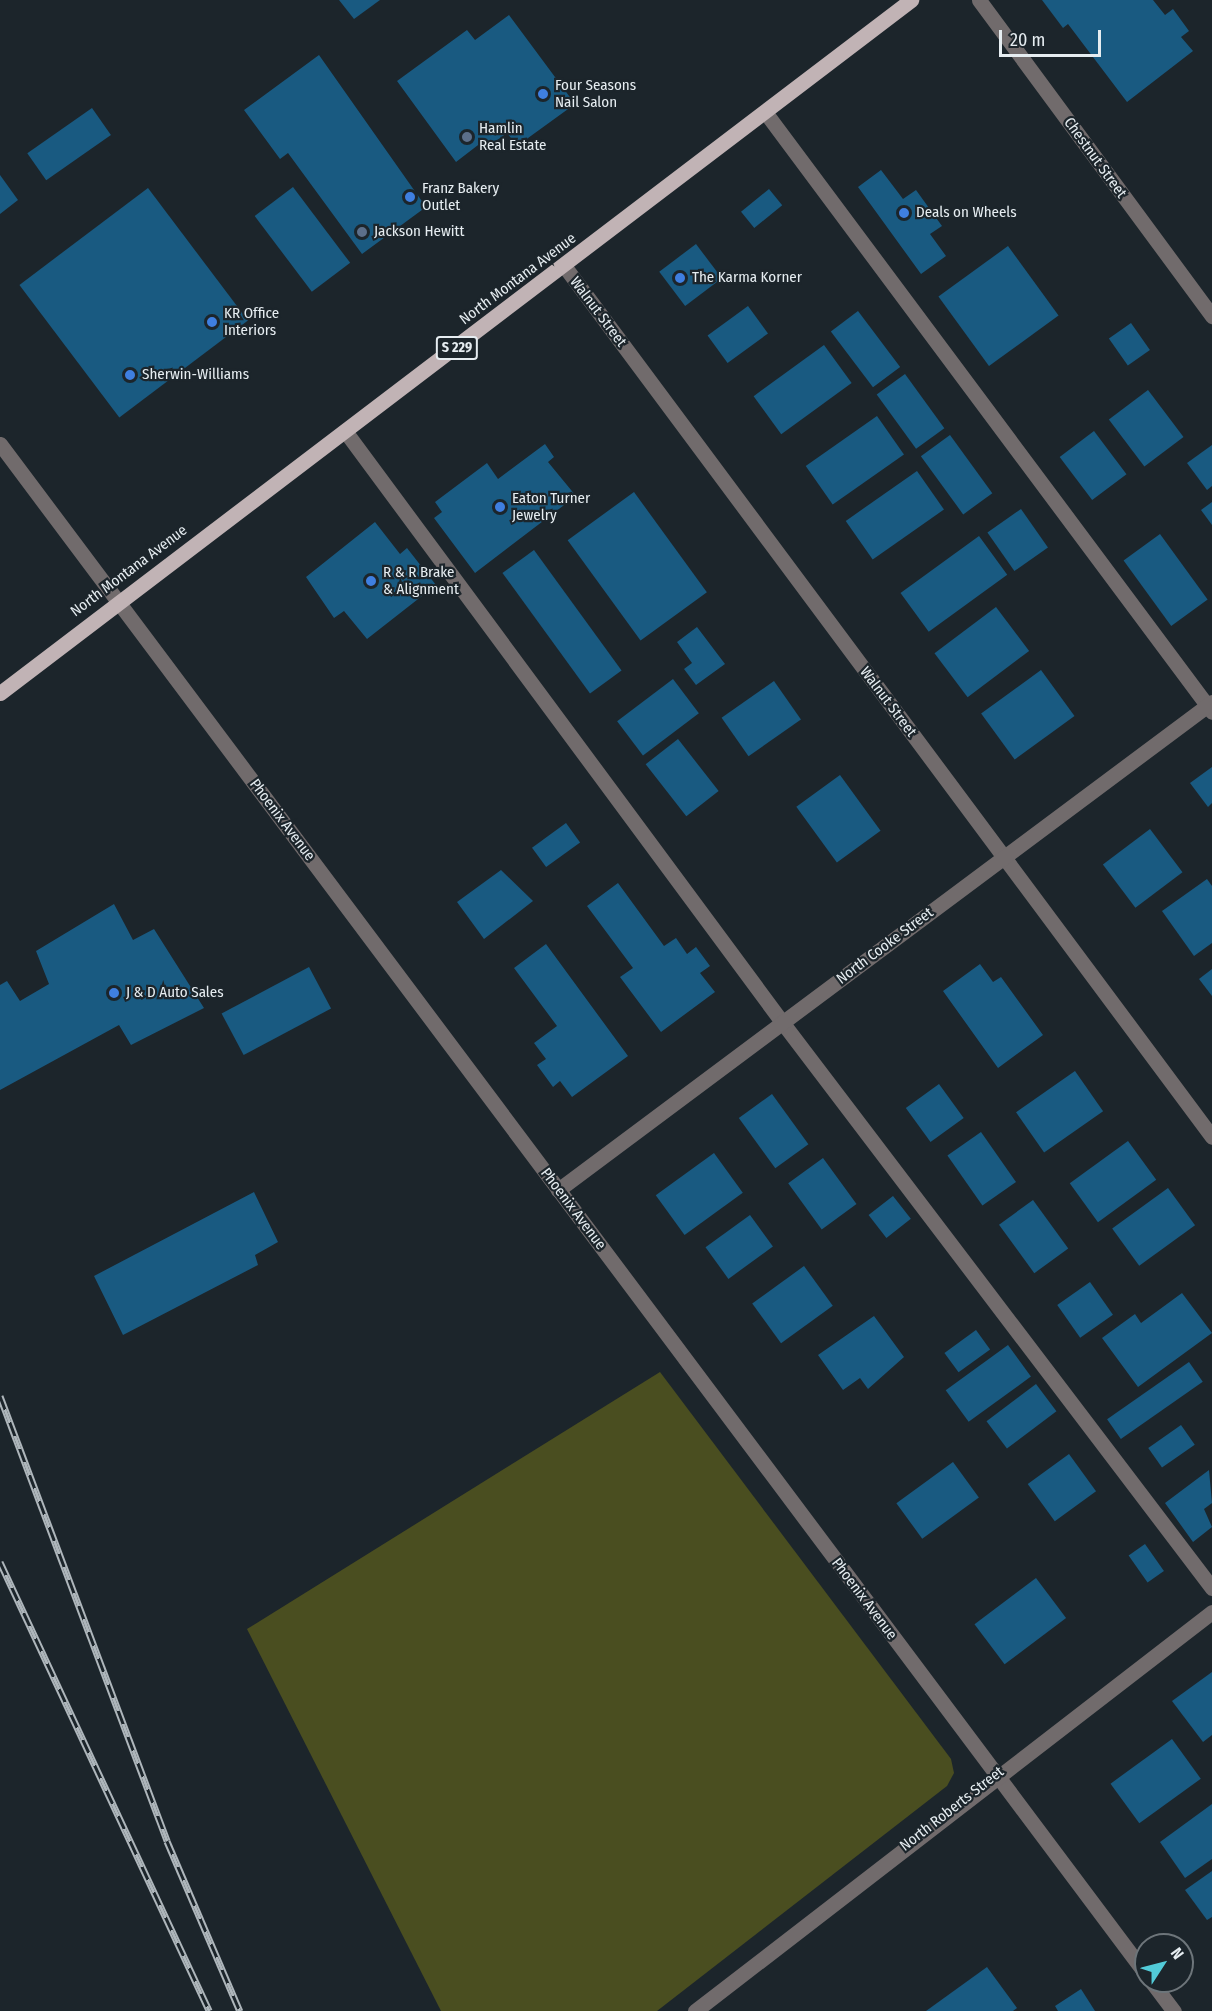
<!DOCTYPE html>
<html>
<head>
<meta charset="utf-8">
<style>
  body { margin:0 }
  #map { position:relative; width:1212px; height:2011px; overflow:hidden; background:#1c252b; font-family:"Fira Sans Condensed",sans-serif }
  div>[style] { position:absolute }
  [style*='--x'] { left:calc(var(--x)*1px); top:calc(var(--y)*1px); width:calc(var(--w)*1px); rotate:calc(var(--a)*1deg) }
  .green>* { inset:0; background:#4a4e20 }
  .building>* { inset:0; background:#195a81; transform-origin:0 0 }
  .minor>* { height:15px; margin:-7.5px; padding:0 7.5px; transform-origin:7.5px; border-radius:7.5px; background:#716b6c }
  .major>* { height:15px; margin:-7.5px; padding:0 7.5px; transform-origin:7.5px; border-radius:7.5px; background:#c1b3b5 }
  .rail>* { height:7px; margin-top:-3.5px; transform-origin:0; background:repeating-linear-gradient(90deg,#1c252b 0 14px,#aeb6bb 0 28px); box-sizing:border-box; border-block:2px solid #aeb6bb }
  .dots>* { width:16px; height:16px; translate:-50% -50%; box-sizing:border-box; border:3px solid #1c252b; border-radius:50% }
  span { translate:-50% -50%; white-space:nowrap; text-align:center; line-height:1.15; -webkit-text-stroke:4.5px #1c252b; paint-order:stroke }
  .shield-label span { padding:2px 4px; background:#1c252b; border:2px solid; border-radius:4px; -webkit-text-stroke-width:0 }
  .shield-label { font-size:14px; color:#e6edf1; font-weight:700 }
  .poi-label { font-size:15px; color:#e6edf1 }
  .left { translate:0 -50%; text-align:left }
  .street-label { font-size:15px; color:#e6edf1 }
  .north { position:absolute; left:1134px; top:1933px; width:60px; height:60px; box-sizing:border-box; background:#1c252b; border:2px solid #6d757a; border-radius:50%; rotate:54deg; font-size:16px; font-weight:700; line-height:24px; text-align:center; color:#e6edf1 }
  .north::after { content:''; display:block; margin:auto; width:21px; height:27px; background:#52cbd8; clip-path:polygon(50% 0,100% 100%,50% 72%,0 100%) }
  .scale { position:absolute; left:999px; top:30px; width:102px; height:27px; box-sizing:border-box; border:3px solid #e6edf1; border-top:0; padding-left:8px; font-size:18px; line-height:21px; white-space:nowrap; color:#e6edf1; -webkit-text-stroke:4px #1c252b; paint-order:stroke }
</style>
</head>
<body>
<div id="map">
  <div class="green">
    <i style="clip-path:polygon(660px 1372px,951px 1759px,954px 1773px,947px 1786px,657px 2011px,441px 2011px,247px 1629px)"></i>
  </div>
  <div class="building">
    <i style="clip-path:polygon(339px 0,380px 0,354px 19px)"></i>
    <i style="clip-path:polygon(1042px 0,1153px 0,1165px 15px,1173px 9px,1189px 31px,1181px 37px,1193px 51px,1127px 102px,1068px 24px,1063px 28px)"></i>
    <i style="clip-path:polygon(509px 15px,575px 104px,517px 146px,507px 133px,486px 148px,482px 142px,456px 162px,397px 81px,467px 30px,475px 40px)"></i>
    <i style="clip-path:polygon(319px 55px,426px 207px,362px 254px,288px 153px,280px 159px,244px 110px)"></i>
    <i style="left:92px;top:108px;width:33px;height:79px;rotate:55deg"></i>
    <i style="clip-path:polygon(881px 170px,903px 199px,916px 190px,942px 226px,930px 234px,946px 256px,921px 274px,858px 187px)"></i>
    <i style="clip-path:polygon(0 175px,18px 200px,0 214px)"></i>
    <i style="left:293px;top:187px;width:95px;height:48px;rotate:53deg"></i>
    <i style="left:148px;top:188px;width:166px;height:161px;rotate:53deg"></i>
    <i style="left:769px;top:189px;width:21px;height:36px;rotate:51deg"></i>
    <i style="left:696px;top:244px;width:43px;height:46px;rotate:53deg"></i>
    <i style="left:1008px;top:246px;width:86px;height:86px;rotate:54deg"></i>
    <i style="left:748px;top:306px;width:34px;height:50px;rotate:54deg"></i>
    <i style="left:858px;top:311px;width:70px;height:34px;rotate:53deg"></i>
    <i style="left:1131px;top:323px;width:33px;height:27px;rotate:55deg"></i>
    <i style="left:824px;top:345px;width:47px;height:87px;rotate:54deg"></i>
    <i style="left:905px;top:374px;width:67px;height:35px;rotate:54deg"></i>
    <i style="left:1148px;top:390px;width:59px;height:49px;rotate:53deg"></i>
    <i style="left:877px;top:416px;width:47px;height:87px;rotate:55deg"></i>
    <i style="left:1094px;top:431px;width:54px;height:43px;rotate:53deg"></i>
    <i style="left:950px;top:435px;width:72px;height:36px;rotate:54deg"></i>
    <i style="clip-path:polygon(545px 444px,554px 457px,548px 462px,576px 496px,475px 573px,434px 518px,442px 512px,435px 502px,487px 463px,498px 479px)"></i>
    <i style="clip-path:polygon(1212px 445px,1212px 486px,1207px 490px,1187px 463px)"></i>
    <i style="left:917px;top:471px;width:47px;height:87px;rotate:55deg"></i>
    <i style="left:634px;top:492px;width:124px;height:82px;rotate:54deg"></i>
    <i style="clip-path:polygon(1212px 502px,1212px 525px,1201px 510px)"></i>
    <i style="left:1021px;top:509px;width:47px;height:41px;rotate:55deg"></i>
    <i style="clip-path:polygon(375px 522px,400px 554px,407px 548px,436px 585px,367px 639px,344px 611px,334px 618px,306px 577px)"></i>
    <i style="left:1160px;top:534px;width:81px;height:45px;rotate:54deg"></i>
    <i style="left:979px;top:536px;width:48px;height:97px;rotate:54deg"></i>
    <i style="left:534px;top:550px;width:149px;height:39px;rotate:54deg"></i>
    <i style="left:996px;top:607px;width:55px;height:77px;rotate:53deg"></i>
    <i style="clip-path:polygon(697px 627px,725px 664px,696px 685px,684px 669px,692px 663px,677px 642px)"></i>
    <i style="left:1041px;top:670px;width:57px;height:74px;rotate:54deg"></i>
    <i style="left:673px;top:679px;width:43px;height:70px;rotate:53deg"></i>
    <i style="left:774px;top:681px;width:47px;height:64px;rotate:55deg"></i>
    <i style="left:678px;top:739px;width:66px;height:41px;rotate:52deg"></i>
    <i style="clip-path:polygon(1212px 767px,1212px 803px,1208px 807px,1190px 783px)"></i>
    <i style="left:840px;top:775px;width:69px;height:54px;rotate:54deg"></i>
    <i style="left:566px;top:823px;width:24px;height:42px;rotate:54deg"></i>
    <i style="left:1150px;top:829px;width:54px;height:59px;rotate:53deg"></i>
    <i style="clip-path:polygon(501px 870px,533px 901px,484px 939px,457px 902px)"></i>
    <i style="clip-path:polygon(1207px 879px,1212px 886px,1212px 943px,1194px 956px,1162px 911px)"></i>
    <i style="clip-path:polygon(618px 883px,664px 946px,676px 938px,687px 954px,696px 947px,710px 966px,700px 973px,715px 992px,661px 1032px,620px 977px,633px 968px,587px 906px)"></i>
    <i style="clip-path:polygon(114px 904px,133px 940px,154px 929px,204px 1008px,131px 1045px,119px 1025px,0 1090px,0 985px,7px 981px,20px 1001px,49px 984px,36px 951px)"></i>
    <i style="clip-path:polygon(546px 944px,628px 1056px,572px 1097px,560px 1081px,553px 1087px,537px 1065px,546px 1059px,534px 1043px,557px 1026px,514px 968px)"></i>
    <i style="clip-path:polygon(980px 964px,993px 982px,1001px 977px,1043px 1035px,998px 1068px,943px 991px)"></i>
    <i style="left:309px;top:967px;width:47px;height:99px;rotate:62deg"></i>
    <i style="clip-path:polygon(1212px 969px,1212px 996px,1199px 979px)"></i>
    <i style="left:1075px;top:1071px;width:49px;height:72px;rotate:55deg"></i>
    <i style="left:939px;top:1084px;width:42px;height:41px;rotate:54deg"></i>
    <i style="left:772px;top:1094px;width:62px;height:41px;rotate:54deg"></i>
    <i style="left:981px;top:1132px;width:61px;height:41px;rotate:55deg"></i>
    <i style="left:1128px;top:1141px;width:48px;height:72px;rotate:54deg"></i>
    <i style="left:714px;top:1153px;width:49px;height:72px;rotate:54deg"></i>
    <i style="left:823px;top:1158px;width:57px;height:43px;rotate:54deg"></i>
    <i style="left:1168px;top:1188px;width:46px;height:69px;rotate:54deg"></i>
    <i style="clip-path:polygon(254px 1192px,278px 1242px,255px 1255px,258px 1265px,123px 1335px,94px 1276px)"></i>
    <i style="left:893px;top:1196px;width:29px;height:31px;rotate:52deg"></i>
    <i style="left:1033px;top:1200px;width:60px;height:42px;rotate:54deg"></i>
    <i style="left:750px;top:1215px;width:39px;height:55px;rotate:54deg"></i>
    <i style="left:804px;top:1266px;width:49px;height:64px;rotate:54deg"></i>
    <i style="left:1090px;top:1282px;width:40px;height:40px;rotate:55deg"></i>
    <i style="clip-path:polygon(1182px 1293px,1212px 1333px,1138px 1387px,1102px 1338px,1135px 1314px,1141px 1323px)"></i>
    <i style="clip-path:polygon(874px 1316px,904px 1357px,868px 1389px,860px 1378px,843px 1390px,818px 1355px)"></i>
    <i style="left:976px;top:1330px;width:24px;height:39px;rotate:54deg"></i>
    <i style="left:1008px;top:1345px;width:39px;height:77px;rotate:54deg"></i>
    <i style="left:1189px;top:1362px;width:24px;height:100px;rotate:55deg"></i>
    <i style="left:1036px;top:1384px;width:34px;height:62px;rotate:53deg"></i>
    <i style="left:1181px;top:1425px;width:24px;height:40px;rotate:55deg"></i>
    <i style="left:1069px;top:1454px;width:46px;height:51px;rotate:54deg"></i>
    <i style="left:953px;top:1462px;width:44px;height:70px;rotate:54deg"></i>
    <i style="clip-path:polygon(1209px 1470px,1212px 1503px,1204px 1509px,1212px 1527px,1193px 1542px,1165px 1503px)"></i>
    <i style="left:1145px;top:1544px;width:33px;height:20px;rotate:55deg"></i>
    <i style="left:1036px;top:1578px;width:50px;height:77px;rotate:53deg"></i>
    <i style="clip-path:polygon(1212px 1672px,1212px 1735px,1203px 1742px,1172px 1701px)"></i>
    <i style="left:1172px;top:1739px;width:49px;height:76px;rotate:54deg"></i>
    <i style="clip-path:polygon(1212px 1804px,1212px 1859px,1185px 1878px,1160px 1842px)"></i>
    <i style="clip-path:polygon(1212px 1871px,1212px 1917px,1207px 1920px,1185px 1890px)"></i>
    <i style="clip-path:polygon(987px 1967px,1017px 2008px,1013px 2011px,926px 2011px)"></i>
    <i style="clip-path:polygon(1081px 1989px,1095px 2011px,1058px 2011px,1055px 2006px)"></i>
  </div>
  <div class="minor">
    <i style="--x:979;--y:0;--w:393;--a:53.6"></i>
    <i style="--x:765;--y:112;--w:748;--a:53.31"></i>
    <i style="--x:565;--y:267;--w:1084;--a:53.36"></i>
    <i style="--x:345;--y:431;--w:735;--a:53.52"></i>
    <i style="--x:782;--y:1022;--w:711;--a:52.78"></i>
    <i style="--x:0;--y:444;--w:1912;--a:53.17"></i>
    <i style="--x:558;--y:1190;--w:816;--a:-36.73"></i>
    <i style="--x:1151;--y:1981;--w:38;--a:53"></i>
    <i style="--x:695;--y:2011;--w:653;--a:-37.66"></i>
  </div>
  <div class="major">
    <i style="--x:0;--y:693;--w:1145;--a:-37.26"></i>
  </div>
  <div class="rail">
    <i style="--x:0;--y:1396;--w:475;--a:69.4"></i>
    <i style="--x:167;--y:1841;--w:185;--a:66.8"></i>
    <i style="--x:0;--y:1562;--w:495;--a:65"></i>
  </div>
  <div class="dots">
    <i style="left:543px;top:94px;background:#3f7fe0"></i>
    <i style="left:467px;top:137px;background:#5c6f8a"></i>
    <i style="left:410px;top:197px;background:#3f7fe0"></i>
    <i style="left:904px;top:213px;background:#3f7fe0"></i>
    <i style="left:362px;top:232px;background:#5c6f8a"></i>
    <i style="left:680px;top:278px;background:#3f7fe0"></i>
    <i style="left:212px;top:322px;background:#3f7fe0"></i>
    <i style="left:130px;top:375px;background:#3f7fe0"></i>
    <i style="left:500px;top:507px;background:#3f7fe0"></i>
    <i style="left:371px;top:581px;background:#3f7fe0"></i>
    <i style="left:114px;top:993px;background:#3f7fe0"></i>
  </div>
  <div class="shield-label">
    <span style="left:457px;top:348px">S 229</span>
  </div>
  <div class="poi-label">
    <span class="left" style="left:555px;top:94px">Four Seasons<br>Nail Salon</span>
    <span class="left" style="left:479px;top:137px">Hamlin<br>Real Estate</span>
    <span class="left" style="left:422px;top:197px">Franz Bakery<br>Outlet</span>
    <span class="left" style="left:916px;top:213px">Deals on Wheels</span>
    <span class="left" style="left:374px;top:232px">Jackson Hewitt</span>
    <span class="left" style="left:692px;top:278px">The Karma Korner</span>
    <span class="left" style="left:224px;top:322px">KR Office<br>Interiors</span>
    <span class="left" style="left:142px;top:375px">Sherwin-Williams</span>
    <span class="left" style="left:512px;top:507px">Eaton Turner<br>Jewelry</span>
    <span class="left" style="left:383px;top:581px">R &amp; R Brake<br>&amp; Alignment</span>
    <span class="left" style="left:126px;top:993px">J &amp; D Auto Sales</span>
  </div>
  <div class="street-label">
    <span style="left:1095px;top:158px;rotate:54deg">Chestnut Street</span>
    <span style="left:518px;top:279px;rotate:-37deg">North Montana Avenue</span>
    <span style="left:598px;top:312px;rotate:53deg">Walnut Street</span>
    <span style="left:129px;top:571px;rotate:-37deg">North Montana Avenue</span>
    <span style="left:888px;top:702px;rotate:53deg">Walnut Street</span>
    <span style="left:282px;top:820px;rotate:53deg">Phoenix Avenue</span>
    <span style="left:885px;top:946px;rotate:-37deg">North Cooke Street</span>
    <span style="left:573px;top:1209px;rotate:53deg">Phoenix Avenue</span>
    <span style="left:864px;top:1599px;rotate:53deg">Phoenix Avenue</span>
    <span style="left:952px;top:1809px;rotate:-38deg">North Roberts Street</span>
  </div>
  <div class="north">N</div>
  <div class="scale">20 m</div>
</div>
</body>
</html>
